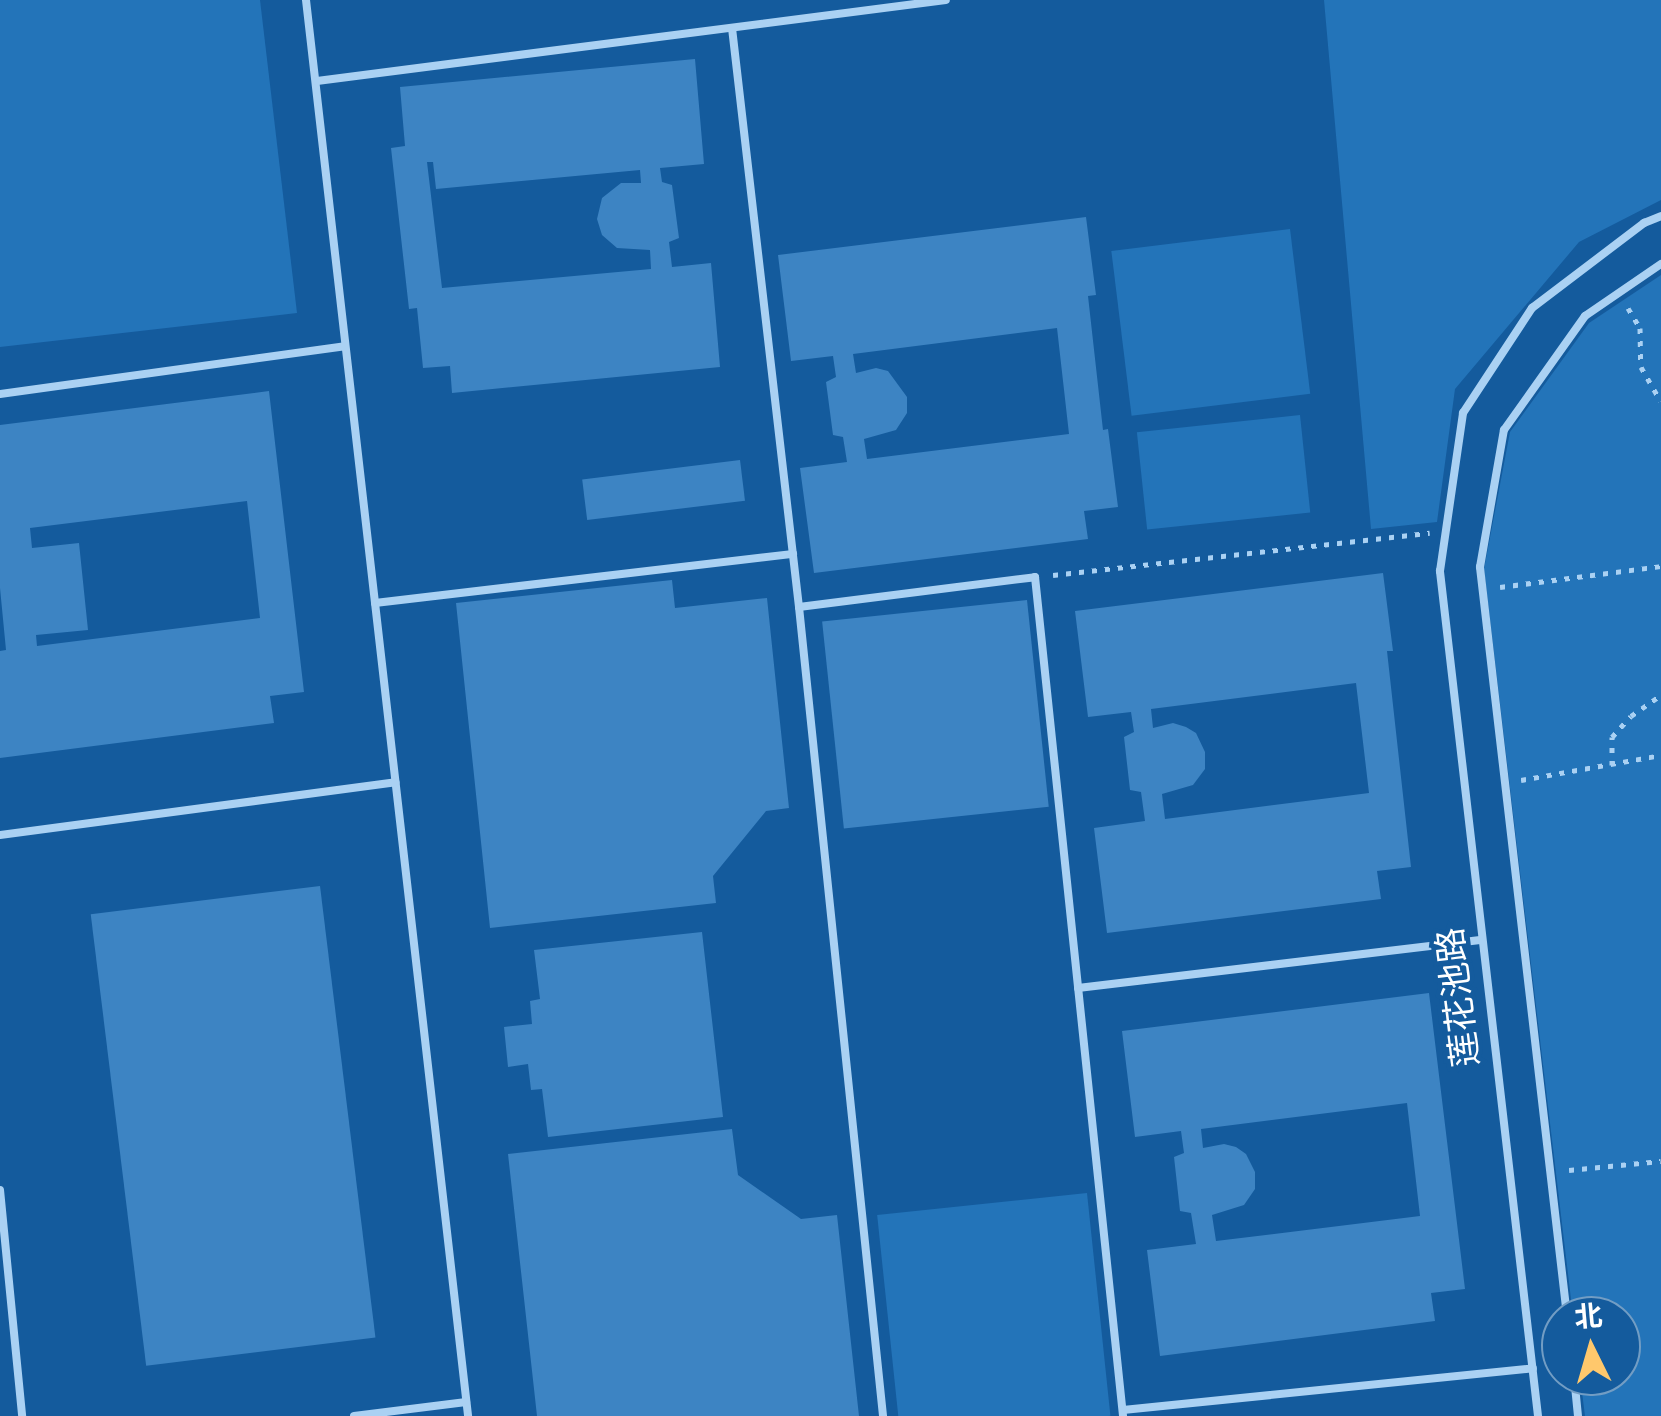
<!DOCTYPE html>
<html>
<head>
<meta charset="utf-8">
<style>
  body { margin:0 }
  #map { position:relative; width:1661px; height:1416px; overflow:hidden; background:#145b9d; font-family:"Alegreya Sans","Noto Sans SC",sans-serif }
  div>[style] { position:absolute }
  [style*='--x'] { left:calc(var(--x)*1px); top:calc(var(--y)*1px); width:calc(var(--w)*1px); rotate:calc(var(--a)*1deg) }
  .green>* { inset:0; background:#2374b9; transform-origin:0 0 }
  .building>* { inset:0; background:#3d84c3; transform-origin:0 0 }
  .path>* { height:5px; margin-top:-2.5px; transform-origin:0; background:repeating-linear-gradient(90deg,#aad1f3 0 5px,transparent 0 13px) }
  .lane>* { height:8px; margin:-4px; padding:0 4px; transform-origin:4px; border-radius:4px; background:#aad1f3 }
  span { translate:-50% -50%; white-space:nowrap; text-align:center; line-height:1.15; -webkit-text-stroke:9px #145b9d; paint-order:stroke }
  .street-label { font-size:35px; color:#fff }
  .north { position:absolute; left:1541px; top:1296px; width:100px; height:100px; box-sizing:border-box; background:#145b9d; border:2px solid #729dc4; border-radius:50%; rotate:355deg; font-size:28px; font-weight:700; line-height:40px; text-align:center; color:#fff }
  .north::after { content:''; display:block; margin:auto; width:35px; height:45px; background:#ffc86c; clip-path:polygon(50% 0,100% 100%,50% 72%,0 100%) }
</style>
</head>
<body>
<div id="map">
  <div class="green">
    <i style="clip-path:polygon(0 0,260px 0,297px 313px,0 347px)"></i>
    <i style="clip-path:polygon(1324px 0,1661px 0,1661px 200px,1579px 242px,1455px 389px,1437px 522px,1371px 529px)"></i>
    <i style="left:1290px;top:229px;width:166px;height:180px;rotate:83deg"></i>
    <i style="clip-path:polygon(1661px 275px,1661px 1416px,1585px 1416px,1580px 1376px,1621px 1376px,1621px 1316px,1573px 1316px,1484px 569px,1510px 432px,1589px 323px)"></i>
    <i style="left:1300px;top:415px;width:98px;height:164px;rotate:84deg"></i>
    <i style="left:1087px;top:1193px;width:224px;height:211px;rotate:84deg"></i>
  </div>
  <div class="building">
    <i style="clip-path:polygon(evenodd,695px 59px,704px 164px,660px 168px,662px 182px,672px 185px,679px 238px,669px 242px,672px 267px,711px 263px,720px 367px,452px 393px,450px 366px,423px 368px,417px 308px,409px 309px,391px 148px,405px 146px,400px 87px,695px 59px,427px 162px,433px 162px,436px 189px,640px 170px,641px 183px,621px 183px,602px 198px,597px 219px,602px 235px,617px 248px,650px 250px,651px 269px,442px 288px,427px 162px)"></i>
    <i style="clip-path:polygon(evenodd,1086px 217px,1096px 295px,1088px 296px,1103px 430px,1108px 429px,1118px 507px,1084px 511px,1088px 539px,814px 573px,800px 468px,847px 462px,843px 437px,833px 435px,826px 382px,836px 377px,833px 356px,791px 361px,778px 255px,1086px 217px,1057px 328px,1069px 434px,867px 459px,864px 439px,896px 430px,907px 413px,907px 397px,888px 371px,876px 368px,856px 373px,853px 354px,1057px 328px)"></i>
    <i style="clip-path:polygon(evenodd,269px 391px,304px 692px,270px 696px,274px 723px,0 758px,0 651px,6px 650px,0 588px,0 425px,269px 391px,247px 501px,260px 618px,37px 646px,36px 635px,88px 630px,79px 543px,32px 548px,30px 528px,247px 501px)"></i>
    <i style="left:740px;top:460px;width:41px;height:159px;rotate:83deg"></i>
    <i style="clip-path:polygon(evenodd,1383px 573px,1393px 651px,1387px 651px,1411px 867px,1377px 871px,1381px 899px,1107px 933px,1094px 828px,1145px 821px,1141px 792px,1130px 790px,1124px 737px,1134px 732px,1131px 712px,1088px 717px,1075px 611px,1383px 573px,1356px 683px,1369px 793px,1165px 819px,1162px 794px,1193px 785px,1205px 769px,1205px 752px,1196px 733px,1186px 727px,1173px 723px,1153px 728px,1151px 709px,1356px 683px)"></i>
    <i style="clip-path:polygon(672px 580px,675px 608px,767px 598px,789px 808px,766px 811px,713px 876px,716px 903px,490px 928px,456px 603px)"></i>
    <i style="left:1027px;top:600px;width:208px;height:206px;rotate:84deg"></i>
    <i style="left:320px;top:886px;width:455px;height:231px;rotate:83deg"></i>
    <i style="clip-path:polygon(702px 932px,723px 1117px,548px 1137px,542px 1089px,531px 1090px,528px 1064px,508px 1067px,504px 1027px,532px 1024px,530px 1001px,540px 999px,534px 950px)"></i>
    <i style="clip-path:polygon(evenodd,1429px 993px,1465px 1289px,1431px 1293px,1435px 1321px,1160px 1356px,1147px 1250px,1196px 1244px,1191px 1213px,1180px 1211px,1174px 1157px,1184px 1153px,1181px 1131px,1135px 1137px,1122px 1031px,1429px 993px,1407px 1103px,1420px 1216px,1216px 1241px,1212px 1215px,1244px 1205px,1255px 1189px,1255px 1172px,1246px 1154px,1236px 1147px,1224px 1144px,1203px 1148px,1201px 1129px,1407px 1103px)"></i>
    <i style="clip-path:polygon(732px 1129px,738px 1175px,801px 1219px,837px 1215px,859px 1416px,537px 1416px,508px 1154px)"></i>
  </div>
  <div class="path">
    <i style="--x:1628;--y:308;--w:23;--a:59"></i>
    <i style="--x:1640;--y:328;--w:39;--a:89"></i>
    <i style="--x:1641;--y:367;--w:39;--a:60"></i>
    <i style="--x:1053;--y:575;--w:379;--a:-6.4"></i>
    <i style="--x:1500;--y:587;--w:162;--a:-7.4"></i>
    <i style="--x:1612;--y:765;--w:28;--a:-90"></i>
    <i style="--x:1612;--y:737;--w:28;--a:-48"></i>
    <i style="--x:1631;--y:716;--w:37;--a:-35"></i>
    <i style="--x:1521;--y:780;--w:142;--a:-10.1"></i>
    <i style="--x:1569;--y:1170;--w:92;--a:-5.6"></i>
  </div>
  <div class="lane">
    <i style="--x:306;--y:0;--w:1425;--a:83.47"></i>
    <i style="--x:732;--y:28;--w:583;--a:83.4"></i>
    <i style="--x:799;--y:607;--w:238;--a:-7.2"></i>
    <i style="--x:1035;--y:577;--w:844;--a:84.01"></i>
    <i style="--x:317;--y:81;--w:634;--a:-7.34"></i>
    <i style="--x:0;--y:394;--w:348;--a:-7.9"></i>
    <i style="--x:375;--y:603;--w:421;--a:-6.7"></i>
    <i style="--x:799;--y:607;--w:813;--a:84.07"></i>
    <i style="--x:0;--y:835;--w:399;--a:-7.6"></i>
    <i style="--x:1078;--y:988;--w:405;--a:-6.8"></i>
    <i style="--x:0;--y:1190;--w:227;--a:84.4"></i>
    <i style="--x:1567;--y:1316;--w:754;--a:-96.63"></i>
    <i style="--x:1480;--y:567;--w:139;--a:-80.1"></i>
    <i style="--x:1504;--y:430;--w:140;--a:-54.6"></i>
    <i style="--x:1585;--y:316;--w:92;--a:-34.4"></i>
    <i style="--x:1574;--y:1376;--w:40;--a:84.3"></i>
    <i style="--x:1123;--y:1410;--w:412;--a:-5.8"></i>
    <i style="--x:354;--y:1416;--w:113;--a:-7.1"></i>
    <i style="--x:1538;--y:1416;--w:851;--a:-96.62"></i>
    <i style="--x:1440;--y:571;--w:160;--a:-81.7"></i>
    <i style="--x:1463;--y:413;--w:126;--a:-56.7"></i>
    <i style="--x:1532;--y:308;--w:141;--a:-37.2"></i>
    <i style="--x:1644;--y:223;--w:18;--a:-22"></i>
  </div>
  <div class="street-label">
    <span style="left:1460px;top:997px;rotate:-97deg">莲花池路</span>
  </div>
  <div class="north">北</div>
</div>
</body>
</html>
